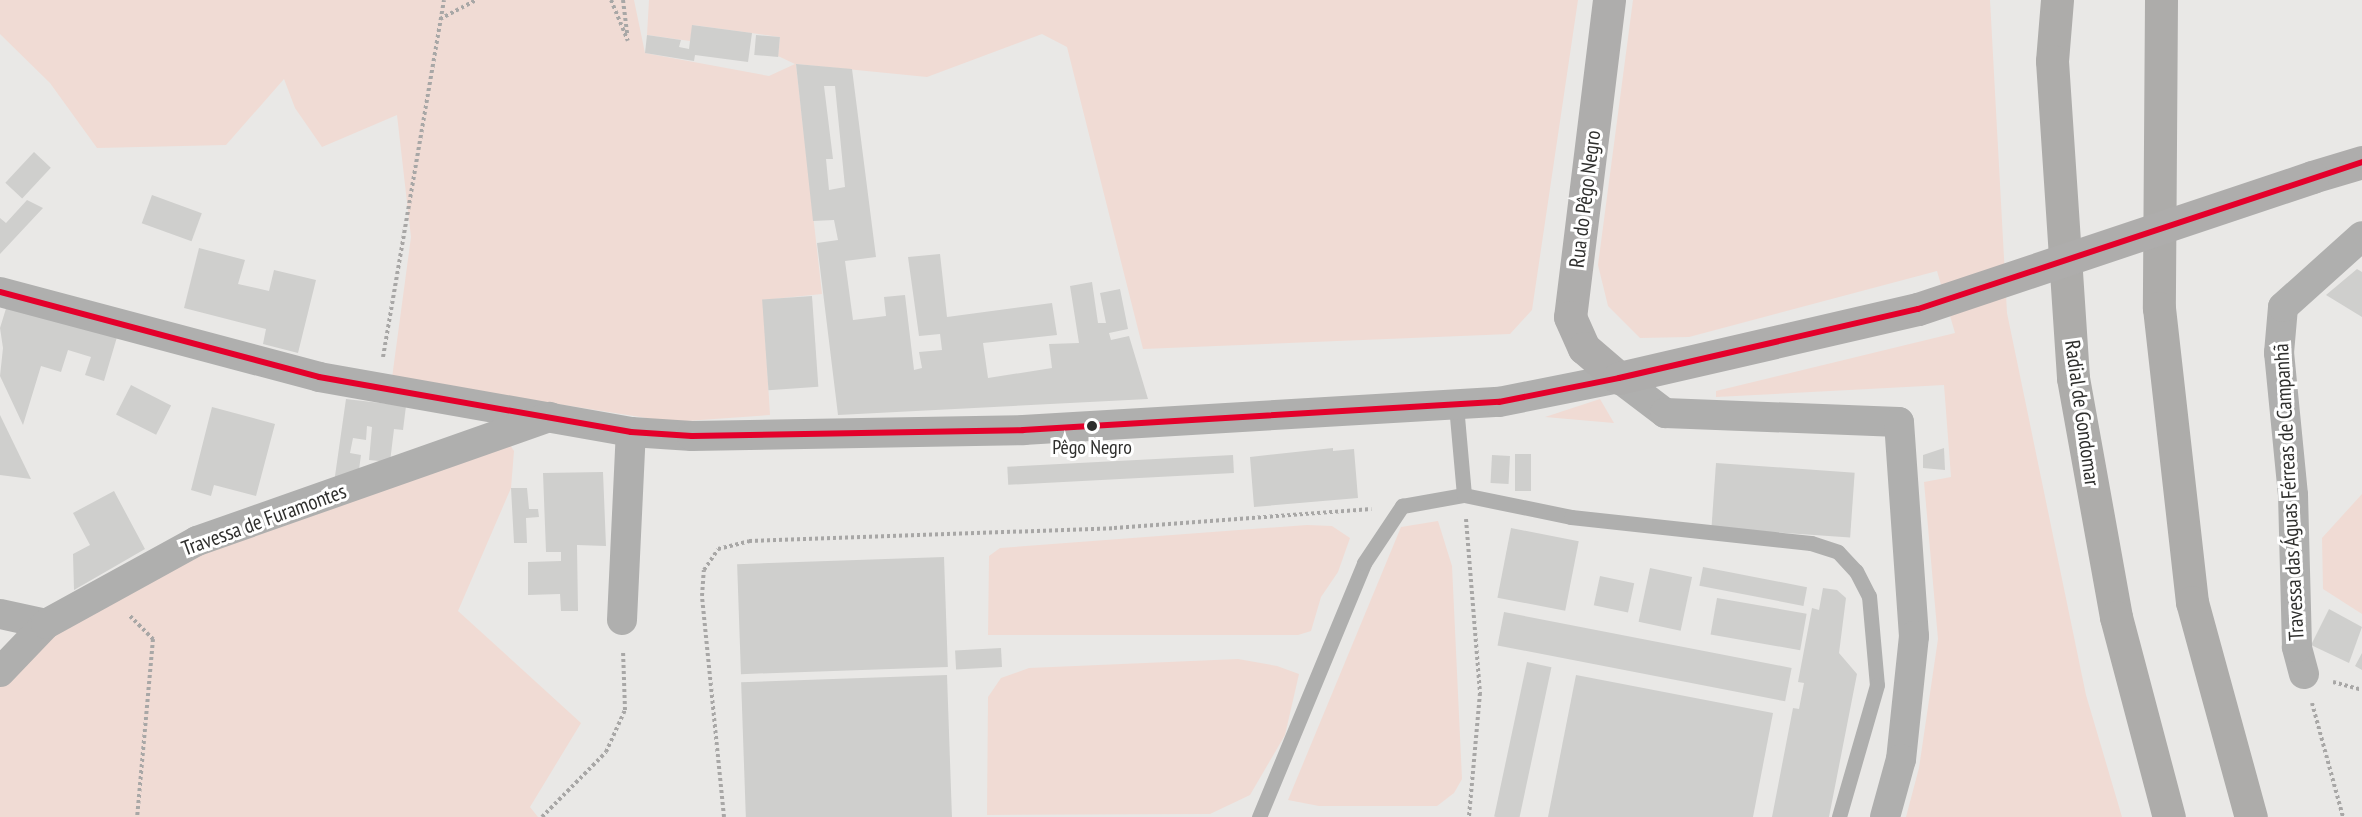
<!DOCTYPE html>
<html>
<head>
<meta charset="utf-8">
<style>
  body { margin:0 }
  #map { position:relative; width:2362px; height:817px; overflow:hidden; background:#e9e8e6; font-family:"PT Sans Narrow",sans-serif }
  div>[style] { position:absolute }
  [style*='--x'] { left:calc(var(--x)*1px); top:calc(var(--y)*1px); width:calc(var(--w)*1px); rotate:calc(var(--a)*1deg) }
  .green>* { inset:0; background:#f0dbd4 }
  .building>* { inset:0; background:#cfcfcd; transform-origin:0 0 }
  .path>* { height:4px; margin-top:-2px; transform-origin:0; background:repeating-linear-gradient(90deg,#a8a7a6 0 3px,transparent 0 6px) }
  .lane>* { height:15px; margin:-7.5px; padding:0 7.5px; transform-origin:7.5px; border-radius:7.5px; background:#afafae }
  .street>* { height:30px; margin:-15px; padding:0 15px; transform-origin:15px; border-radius:15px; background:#afafae }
  .secondary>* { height:33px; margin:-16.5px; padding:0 16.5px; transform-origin:16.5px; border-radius:16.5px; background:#aeadac }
  .highway>* { height:33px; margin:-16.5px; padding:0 16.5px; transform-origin:16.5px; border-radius:16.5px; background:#adacaa }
  .secondary-bridge>* { height:33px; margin:-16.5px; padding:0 16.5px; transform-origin:16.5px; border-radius:16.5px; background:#aeadac }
  .bus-1>* { height:6px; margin:-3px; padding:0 3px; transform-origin:3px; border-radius:3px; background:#e4002b }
  .dots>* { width:16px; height:16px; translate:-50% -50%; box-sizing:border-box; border:3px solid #fff; border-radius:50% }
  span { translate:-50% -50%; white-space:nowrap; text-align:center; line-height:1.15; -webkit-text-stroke:6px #fff; paint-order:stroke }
  .bus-label { font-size:20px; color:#2f2f2d }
  .street-label { font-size:21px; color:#2f2f2d }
</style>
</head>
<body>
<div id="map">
  <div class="green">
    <i style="clip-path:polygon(0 0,634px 0,645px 53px,769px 76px,795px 64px,778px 56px,780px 37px,693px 25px,690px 41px,647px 35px,649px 0,1578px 0,1532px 310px,1510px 334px,1143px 349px,1067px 47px,1042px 34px,927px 77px,796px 64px,822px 294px,763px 300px,770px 415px,672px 422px,392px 378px,411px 237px,397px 115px,322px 147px,295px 108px,284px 79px,226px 145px,97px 148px,50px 83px,0 34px)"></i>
    <i style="clip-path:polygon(1633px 0,1990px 0,2007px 313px,2086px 695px,2122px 817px,1906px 817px,1919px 768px,1938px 639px,1924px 482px,1951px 477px,1944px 385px,1716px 397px,1716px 391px,1955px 333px,1937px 271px,1689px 337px,1640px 338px,1608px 306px,1598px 265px)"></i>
    <i style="clip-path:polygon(1600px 399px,1614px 423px,1545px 417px)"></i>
    <i style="clip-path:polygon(508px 442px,514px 451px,511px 488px,458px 611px,581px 723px,530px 807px,538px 817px,0 817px,0 681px,49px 634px,170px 568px,242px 537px)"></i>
    <i style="clip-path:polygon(2362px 494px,2362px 614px,2323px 589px,2322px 538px)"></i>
    <i style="clip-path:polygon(1438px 521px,1452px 566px,1462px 779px,1454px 793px,1437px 806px,1319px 806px,1288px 800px,1401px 527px)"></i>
    <i style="clip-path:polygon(1307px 525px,1332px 526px,1350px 538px,1338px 572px,1321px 597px,1311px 631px,1298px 635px,988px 635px,989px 556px,1000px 548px)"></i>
    <i style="clip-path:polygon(1238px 659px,1277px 666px,1299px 674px,1285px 735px,1250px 795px,1210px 814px,987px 815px,988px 697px,1001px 678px,1029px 668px)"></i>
  </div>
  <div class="building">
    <i style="clip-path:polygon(692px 25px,752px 33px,748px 62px,695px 55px,694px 61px,645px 53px,647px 35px,681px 40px,679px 47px,689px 49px)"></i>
    <i style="left:756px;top:35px;width:24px;height:20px;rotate:5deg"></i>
    <i style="clip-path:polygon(evenodd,796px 64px,852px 69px,876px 257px,845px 261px,853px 320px,886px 316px,884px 297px,905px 295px,914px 370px,922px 368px,919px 352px,942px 350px,940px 334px,919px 336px,908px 257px,940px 254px,947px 317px,1052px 303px,1057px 335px,983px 343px,988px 378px,1052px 368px,1049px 344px,1079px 343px,1070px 286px,1092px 282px,1098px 323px,1106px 323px,1100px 293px,1120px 289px,1128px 329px,1109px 333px,1111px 340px,1129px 336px,1148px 399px,838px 415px,817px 243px,838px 240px,834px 220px,813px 221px,796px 64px,824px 86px,835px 86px,845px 187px,829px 190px,826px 159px,833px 159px,824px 86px)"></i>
    <i style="left:34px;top:152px;width:23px;height:42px;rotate:43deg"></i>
    <i style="left:152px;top:195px;width:53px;height:30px;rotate:20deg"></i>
    <i style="clip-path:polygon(27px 200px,43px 208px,0 254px,0 218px,6px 223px)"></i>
    <i style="clip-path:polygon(199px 248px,245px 260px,238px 284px,269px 291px,274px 270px,316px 280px,298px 353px,263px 344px,266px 329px,184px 308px)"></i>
    <i style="clip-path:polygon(2357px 269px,2362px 272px,2362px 317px,2326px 295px)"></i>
    <i style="left:812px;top:296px;width:91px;height:50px;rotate:86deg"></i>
    <i style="clip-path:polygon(8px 302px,117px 337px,104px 381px,85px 375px,91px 357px,68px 350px,61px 372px,41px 366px,23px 425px,0 376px,3px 348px,0 328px)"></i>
    <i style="left:131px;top:385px;width:45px;height:33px;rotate:27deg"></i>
    <i style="clip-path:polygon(346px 399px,406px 406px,403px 430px,394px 429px,390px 462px,369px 460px,372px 427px,367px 426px,366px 440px,353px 438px,350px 453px,361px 455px,358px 477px,334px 483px)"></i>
    <i style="clip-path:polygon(212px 407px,275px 424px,256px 496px,214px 485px,211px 496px,191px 490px)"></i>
    <i style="clip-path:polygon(0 415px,31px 479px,0 475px)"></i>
    <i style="clip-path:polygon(1333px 448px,1333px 451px,1354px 449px,1358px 498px,1254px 507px,1250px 457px)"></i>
    <i style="clip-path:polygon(1944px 448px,1945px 470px,1923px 468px,1923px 455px)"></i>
    <i style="left:1515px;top:454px;width:16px;height:37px"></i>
    <i style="left:1233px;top:455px;width:18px;height:226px;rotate:87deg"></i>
    <i style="left:1492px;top:455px;width:18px;height:28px;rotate:3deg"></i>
    <i style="left:1716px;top:463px;width:139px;height:65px;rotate:4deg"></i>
    <i style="clip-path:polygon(603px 472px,606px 546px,577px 545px,578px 611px,561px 611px,560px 594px,528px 595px,528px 562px,561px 561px,561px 552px,546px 552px,543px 473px)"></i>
    <i style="clip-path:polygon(511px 488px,527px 488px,529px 509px,538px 509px,539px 517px,526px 518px,527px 543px,514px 543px)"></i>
    <i style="clip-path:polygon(114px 491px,145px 549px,74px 590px,73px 554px,90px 545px,73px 513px)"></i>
    <i style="left:1511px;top:528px;width:69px;height:71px;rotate:11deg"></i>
    <i style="left:944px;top:557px;width:110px;height:207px;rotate:88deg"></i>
    <i style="left:1703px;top:567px;width:106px;height:19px;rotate:11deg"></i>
    <i style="left:1650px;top:568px;width:43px;height:55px;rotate:12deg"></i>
    <i style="left:1600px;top:576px;width:35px;height:30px;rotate:12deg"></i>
    <i style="clip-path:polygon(1823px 588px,1837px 590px,1846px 598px,1839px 653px,1857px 674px,1829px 817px,1772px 817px,1793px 708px,1799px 709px,1804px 683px,1798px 682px,1812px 608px,1819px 610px)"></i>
    <i style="left:1717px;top:598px;width:91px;height:37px;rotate:10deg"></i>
    <i style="clip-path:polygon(2329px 609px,2362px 627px,2349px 663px,2311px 645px)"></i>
    <i style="left:1504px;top:612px;width:293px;height:34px;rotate:11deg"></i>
    <i style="left:1001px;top:648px;width:19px;height:46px;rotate:87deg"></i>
    <i style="clip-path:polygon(2362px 653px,2362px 670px,2355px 666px)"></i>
    <i style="left:1527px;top:662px;width:25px;height:158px;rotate:12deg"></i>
    <i style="left:947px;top:675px;width:142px;height:206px;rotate:88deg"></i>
    <i style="clip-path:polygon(1576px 675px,1773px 713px,1753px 817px,1548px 817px)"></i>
  </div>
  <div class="path">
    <i style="--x:611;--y:0;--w:44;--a:67.5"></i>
    <i style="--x:623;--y:0;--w:35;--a:83"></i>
    <i style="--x:440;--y:19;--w:41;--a:-27.8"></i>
    <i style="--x:383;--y:357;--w:362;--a:-80.3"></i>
    <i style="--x:1466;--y:519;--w:175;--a:85.4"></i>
    <i style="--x:1480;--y:693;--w:124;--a:95.1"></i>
    <i style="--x:130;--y:616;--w:33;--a:45"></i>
    <i style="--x:153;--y:639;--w:179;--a:95.1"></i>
    <i style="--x:2333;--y:682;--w:30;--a:15"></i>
    <i style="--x:2312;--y:703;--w:118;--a:74.8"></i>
    <i style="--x:542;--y:817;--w:91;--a:-45.4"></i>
    <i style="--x:606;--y:752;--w:46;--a:-65.7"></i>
    <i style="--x:625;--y:710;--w:60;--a:-91.9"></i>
    <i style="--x:724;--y:817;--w:222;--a:-95.7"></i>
    <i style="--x:702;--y:596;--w:26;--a:-86"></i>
    <i style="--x:704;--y:570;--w:25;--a:-56"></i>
    <i style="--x:718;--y:549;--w:32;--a:-14"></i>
    <i style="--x:749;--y:541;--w:365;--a:-2"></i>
    <i style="--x:1114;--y:528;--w:258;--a:-4.2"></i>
  </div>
  <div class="lane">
    <i style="--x:1464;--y:495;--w:109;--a:11.6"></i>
    <i style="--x:1571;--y:517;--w:241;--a:6.2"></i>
    <i style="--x:1811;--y:543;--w:28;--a:18"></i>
    <i style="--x:1838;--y:552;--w:26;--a:47"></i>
    <i style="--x:1856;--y:571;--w:28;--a:63"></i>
    <i style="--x:1869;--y:596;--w:89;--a:84.9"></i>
    <i style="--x:1877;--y:685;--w:137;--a:106.1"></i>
    <i style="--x:1259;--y:817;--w:275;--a:-67.5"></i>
    <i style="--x:1364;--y:563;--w:69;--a:-56.3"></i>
    <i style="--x:1402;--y:506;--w:63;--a:-10.1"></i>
    <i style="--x:1464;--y:495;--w:90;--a:-95.1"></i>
  </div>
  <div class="street">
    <i style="--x:0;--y:292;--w:330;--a:14.9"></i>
    <i style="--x:319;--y:377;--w:317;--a:10"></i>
    <i style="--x:631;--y:432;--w:61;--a:3.8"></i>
    <i style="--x:692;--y:436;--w:331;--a:-1"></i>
    <i style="--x:1023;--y:430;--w:477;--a:-3.4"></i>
    <i style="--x:1499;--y:402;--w:122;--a:-11.3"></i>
    <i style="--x:1619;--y:378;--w:58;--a:37.3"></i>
    <i style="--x:1665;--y:413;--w:234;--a:2.2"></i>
    <i style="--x:1899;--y:422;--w:215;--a:86"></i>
    <i style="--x:1914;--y:636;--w:124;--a:96"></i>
    <i style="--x:1901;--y:759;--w:60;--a:105.4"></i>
    <i style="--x:0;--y:614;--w:47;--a:12.3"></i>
    <i style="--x:622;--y:620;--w:188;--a:-87.3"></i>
    <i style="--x:0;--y:672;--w:66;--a:-46.2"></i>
    <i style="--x:46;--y:624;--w:172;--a:-28.8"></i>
    <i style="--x:197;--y:541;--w:374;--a:-19.4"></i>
    <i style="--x:2304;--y:674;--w:28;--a:-105"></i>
    <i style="--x:2297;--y:647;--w:152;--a:-91.5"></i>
    <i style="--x:2293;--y:495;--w:143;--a:-95.6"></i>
    <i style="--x:2279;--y:353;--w:46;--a:-85"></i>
    <i style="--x:2283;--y:307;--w:106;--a:-41.9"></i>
  </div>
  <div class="secondary">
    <i style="--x:1609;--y:0;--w:319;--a:97"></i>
    <i style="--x:1570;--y:317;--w:34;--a:66"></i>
    <i style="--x:1584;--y:348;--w:46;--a:40.6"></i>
    <i style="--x:1619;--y:378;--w:307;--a:-13"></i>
    <i style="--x:2312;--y:177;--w:52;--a:-16.7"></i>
  </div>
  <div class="highway">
    <i style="--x:2057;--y:0;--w:61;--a:94.7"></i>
    <i style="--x:2052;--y:61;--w:318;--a:86.2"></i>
    <i style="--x:2073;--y:378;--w:243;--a:79.8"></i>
    <i style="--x:2116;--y:617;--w:207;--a:75.2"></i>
    <i style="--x:2161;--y:0;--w:308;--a:90.4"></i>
    <i style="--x:2159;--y:308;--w:296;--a:83.6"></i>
    <i style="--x:2192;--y:602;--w:223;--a:74.7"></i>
  </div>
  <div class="secondary-bridge">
    <i style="--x:1918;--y:309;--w:416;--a:-18.5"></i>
  </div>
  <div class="bus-1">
    <i style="--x:0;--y:292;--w:330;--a:14.9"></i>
    <i style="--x:319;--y:377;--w:317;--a:10"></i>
    <i style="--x:631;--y:432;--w:61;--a:3.8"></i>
    <i style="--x:692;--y:436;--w:331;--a:-1"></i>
    <i style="--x:1023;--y:430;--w:477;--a:-3.4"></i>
    <i style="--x:1499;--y:402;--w:122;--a:-11.3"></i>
    <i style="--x:1619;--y:378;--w:307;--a:-13"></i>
    <i style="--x:1918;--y:309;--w:468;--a:-18.3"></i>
  </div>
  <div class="dots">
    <i style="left:1092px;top:426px;background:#2f2f2d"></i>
  </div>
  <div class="bus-label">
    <span style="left:1092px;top:447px">Pêgo Negro</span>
  </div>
  <div class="street-label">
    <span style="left:1585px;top:199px;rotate:-83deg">Rua do Pêgo Negro</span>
    <span style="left:2082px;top:413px;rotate:82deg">Radial de Gondomar</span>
    <span style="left:2289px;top:492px;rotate:-93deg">Travessa das Águas Férreas de Campanhã</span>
    <span style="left:264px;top:520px;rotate:-20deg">Travessa de Furamontes</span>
  </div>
</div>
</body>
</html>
